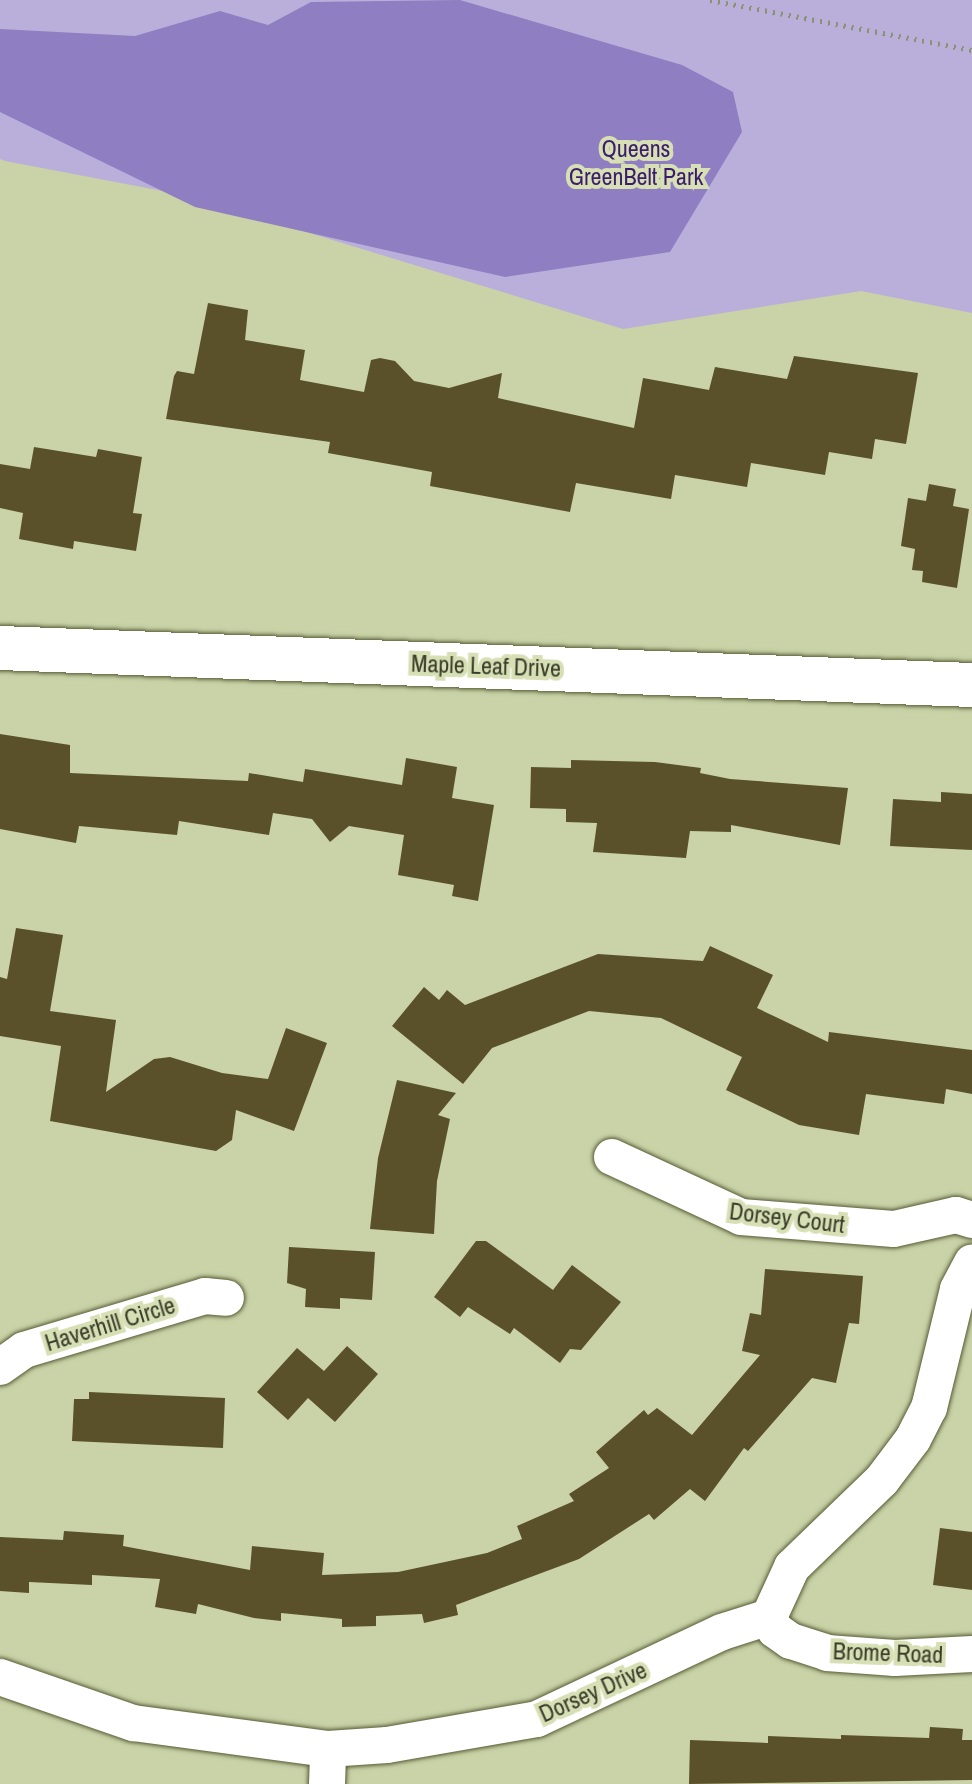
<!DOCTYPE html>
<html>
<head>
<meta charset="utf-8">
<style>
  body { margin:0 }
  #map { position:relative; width:972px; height:1784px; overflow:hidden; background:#cad2a7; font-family:"Archivo Narrow",sans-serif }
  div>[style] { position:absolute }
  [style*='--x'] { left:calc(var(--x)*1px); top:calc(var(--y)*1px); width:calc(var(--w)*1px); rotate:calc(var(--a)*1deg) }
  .green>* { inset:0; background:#baafdb }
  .forest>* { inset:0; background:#907ec2 }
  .building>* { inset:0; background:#5a512a }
  .path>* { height:5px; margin-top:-2.5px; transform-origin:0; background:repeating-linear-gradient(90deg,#8b9171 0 2px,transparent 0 8px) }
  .roads { filter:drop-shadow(0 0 2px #565c36) drop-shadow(0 0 2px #565c36) }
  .minor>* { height:36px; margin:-18px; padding:0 18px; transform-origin:18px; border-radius:18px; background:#fff }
  .tertiary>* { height:44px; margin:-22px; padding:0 22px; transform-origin:22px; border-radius:22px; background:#fff }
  span { translate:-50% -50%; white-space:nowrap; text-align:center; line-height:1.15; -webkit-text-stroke:8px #d7dfb4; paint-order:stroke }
  .park-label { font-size:24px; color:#3c1d6d }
  .street-label { font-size:24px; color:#3a3d2b }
</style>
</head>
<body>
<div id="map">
  <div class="green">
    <i style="clip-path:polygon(0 0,972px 0,972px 313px,861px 291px,623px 329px,189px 196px,5px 161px,0 159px)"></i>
  </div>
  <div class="forest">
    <i style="clip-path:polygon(460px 0,682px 65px,733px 92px,742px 132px,670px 252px,505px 277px,195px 207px,0 112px,0 29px,135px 36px,220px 11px,268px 25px,311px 2px)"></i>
  </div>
  <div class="building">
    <i style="clip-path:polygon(208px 303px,248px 310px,245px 340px,305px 350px,300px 380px,364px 392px,371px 360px,380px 358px,395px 361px,414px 381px,449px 388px,502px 373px,498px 398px,634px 428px,643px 378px,709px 390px,715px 367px,787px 379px,794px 356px,918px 373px,906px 444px,875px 439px,872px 459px,829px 452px,825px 475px,751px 463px,747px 487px,675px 475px,671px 499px,576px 483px,570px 512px,430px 486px,432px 472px,328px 453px,330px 442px,166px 419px,174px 376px,177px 371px,194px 374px)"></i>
    <i style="clip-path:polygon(34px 447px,96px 457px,98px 449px,142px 457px,133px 513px,142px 514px,136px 551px,74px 541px,73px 549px,19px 539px,23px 513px,0 508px,0 464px,30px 469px)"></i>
    <i style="clip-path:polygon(929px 484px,956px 489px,953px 506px,969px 509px,957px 588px,922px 582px,923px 571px,912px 570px,915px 549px,901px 546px,908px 498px,926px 501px)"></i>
    <i style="clip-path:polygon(0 734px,70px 745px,70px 773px,248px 781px,249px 773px,303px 782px,305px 769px,402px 785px,406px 758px,457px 767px,452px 798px,494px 805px,478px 901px,452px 896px,454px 885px,398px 875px,404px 835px,349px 826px,330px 842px,312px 819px,273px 813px,269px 835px,179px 821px,177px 835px,79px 826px,76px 843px,0 829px)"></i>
    <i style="clip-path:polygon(571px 760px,655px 762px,701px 768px,700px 773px,730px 779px,848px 788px,840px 845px,731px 825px,731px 832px,690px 831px,686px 858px,593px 852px,597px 823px,566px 822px,566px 809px,530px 808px,531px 767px,571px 768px)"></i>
    <i style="clip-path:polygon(941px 792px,972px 794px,972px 850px,890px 846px,893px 799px,941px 802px)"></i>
    <i style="clip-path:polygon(16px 928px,63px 935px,50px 1011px,116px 1020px,106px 1092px,154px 1059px,170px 1057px,222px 1073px,268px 1079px,286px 1028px,327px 1043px,294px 1131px,236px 1110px,232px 1140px,216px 1151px,50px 1121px,61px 1046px,0 1036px,0 977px,7px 979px)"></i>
    <i style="clip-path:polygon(710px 946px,773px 975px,757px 1008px,828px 1042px,829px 1032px,972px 1050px,972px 1094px,946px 1089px,944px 1104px,866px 1094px,859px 1135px,799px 1125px,726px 1090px,742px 1057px,661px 1018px,589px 1011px,492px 1048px,463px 1084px,392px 1026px,424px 987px,439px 1000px,447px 990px,465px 1005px,598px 954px,703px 961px)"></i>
    <i style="clip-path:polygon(397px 1080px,456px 1093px,438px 1115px,450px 1119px,437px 1181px,434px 1234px,370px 1229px,378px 1158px)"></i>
    <i style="clip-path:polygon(476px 1241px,486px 1241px,553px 1290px,572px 1265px,621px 1302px,581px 1350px,570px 1349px,560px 1363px,514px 1328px,510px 1334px,468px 1307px,460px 1317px,434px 1297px)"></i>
    <i style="clip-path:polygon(289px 1247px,375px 1252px,372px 1300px,340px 1298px,340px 1309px,305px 1307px,306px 1289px,287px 1283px)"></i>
    <i style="clip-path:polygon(765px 1269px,863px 1276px,859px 1324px,849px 1323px,836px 1383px,812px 1378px,748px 1451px,744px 1448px,705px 1501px,690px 1489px,654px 1520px,649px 1514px,579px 1559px,456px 1605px,458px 1615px,424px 1623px,422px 1614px,376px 1616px,376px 1626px,342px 1627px,342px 1619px,281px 1613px,281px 1621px,254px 1618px,198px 1604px,196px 1614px,155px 1607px,160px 1579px,92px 1575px,92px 1585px,29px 1582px,29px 1593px,0 1591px,0 1537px,63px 1540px,64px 1531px,124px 1535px,123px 1546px,250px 1570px,252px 1546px,324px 1553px,322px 1575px,398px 1572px,487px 1553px,522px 1539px,517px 1526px,574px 1501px,569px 1494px,609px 1468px,596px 1452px,644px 1410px,648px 1415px,657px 1408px,692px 1435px,760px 1355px,742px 1351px,750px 1313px,761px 1315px)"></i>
    <i style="clip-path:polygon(347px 1346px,378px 1374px,335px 1422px,308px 1398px,288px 1420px,257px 1392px,297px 1348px,324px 1371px)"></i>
    <i style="clip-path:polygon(89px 1392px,225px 1398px,223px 1448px,72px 1441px,74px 1399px,89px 1399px)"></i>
    <i style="clip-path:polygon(940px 1528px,972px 1532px,972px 1590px,933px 1585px)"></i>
    <i style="clip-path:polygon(930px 1727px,963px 1729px,962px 1740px,972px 1740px,972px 1780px,689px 1784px,690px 1740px,768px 1743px,768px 1736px,841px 1739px,841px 1735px,929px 1738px)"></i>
  </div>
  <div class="path">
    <i style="--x:710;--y:0;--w:267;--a:10.8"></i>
  </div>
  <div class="roads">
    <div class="minor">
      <i style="--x:612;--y:1157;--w:142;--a:24.9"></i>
      <i style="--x:741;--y:1217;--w:153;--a:4.5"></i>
      <i style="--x:894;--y:1229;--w:64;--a:-12.7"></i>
      <i style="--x:956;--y:1215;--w:17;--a:17"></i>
      <i style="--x:0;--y:1367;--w:29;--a:-35"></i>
      <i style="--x:24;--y:1350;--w:189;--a:-16.6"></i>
      <i style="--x:205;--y:1296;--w:21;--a:5"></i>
      <i style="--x:769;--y:1617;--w:55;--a:-65.3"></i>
      <i style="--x:792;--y:1567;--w:125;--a:-44"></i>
      <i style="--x:882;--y:1480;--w:51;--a:-52.9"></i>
      <i style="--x:913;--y:1439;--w:35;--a:-63"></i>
      <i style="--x:929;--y:1408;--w:122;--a:-76.3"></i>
      <i style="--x:958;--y:1289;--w:30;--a:-62"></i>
      <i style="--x:769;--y:1617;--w:14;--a:65"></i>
      <i style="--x:775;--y:1630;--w:19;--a:35"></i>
      <i style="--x:791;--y:1641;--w:38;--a:18"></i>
      <i style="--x:827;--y:1653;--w:68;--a:4.2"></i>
      <i style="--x:895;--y:1658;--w:77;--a:-3"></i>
      <i style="--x:0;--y:1677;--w:141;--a:19.1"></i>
      <i style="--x:133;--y:1723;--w:197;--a:7.6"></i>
      <i style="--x:328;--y:1749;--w:59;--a:-3.9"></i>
      <i style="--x:387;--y:1745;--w:152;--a:-9.8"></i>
      <i style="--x:537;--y:1719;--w:204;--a:-25.2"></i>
      <i style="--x:722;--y:1632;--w:49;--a:-17.7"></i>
      <i style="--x:327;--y:1784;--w:35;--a:-88"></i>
    </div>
    <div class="tertiary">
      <i style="--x:0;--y:648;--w:973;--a:2.18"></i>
    </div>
  </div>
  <div class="park-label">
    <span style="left:636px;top:163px">Queens<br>GreenBelt Park</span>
  </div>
  <div class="street-label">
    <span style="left:486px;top:666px;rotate:2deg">Maple Leaf Drive</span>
    <span style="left:787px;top:1218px;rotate:7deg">Dorsey Court</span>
    <span style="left:110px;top:1324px;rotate:-17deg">Haverhill Circle</span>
    <span style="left:888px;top:1653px;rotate:2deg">Brome Road</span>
    <span style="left:593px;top:1692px;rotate:-24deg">Dorsey Drive</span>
  </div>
</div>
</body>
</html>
